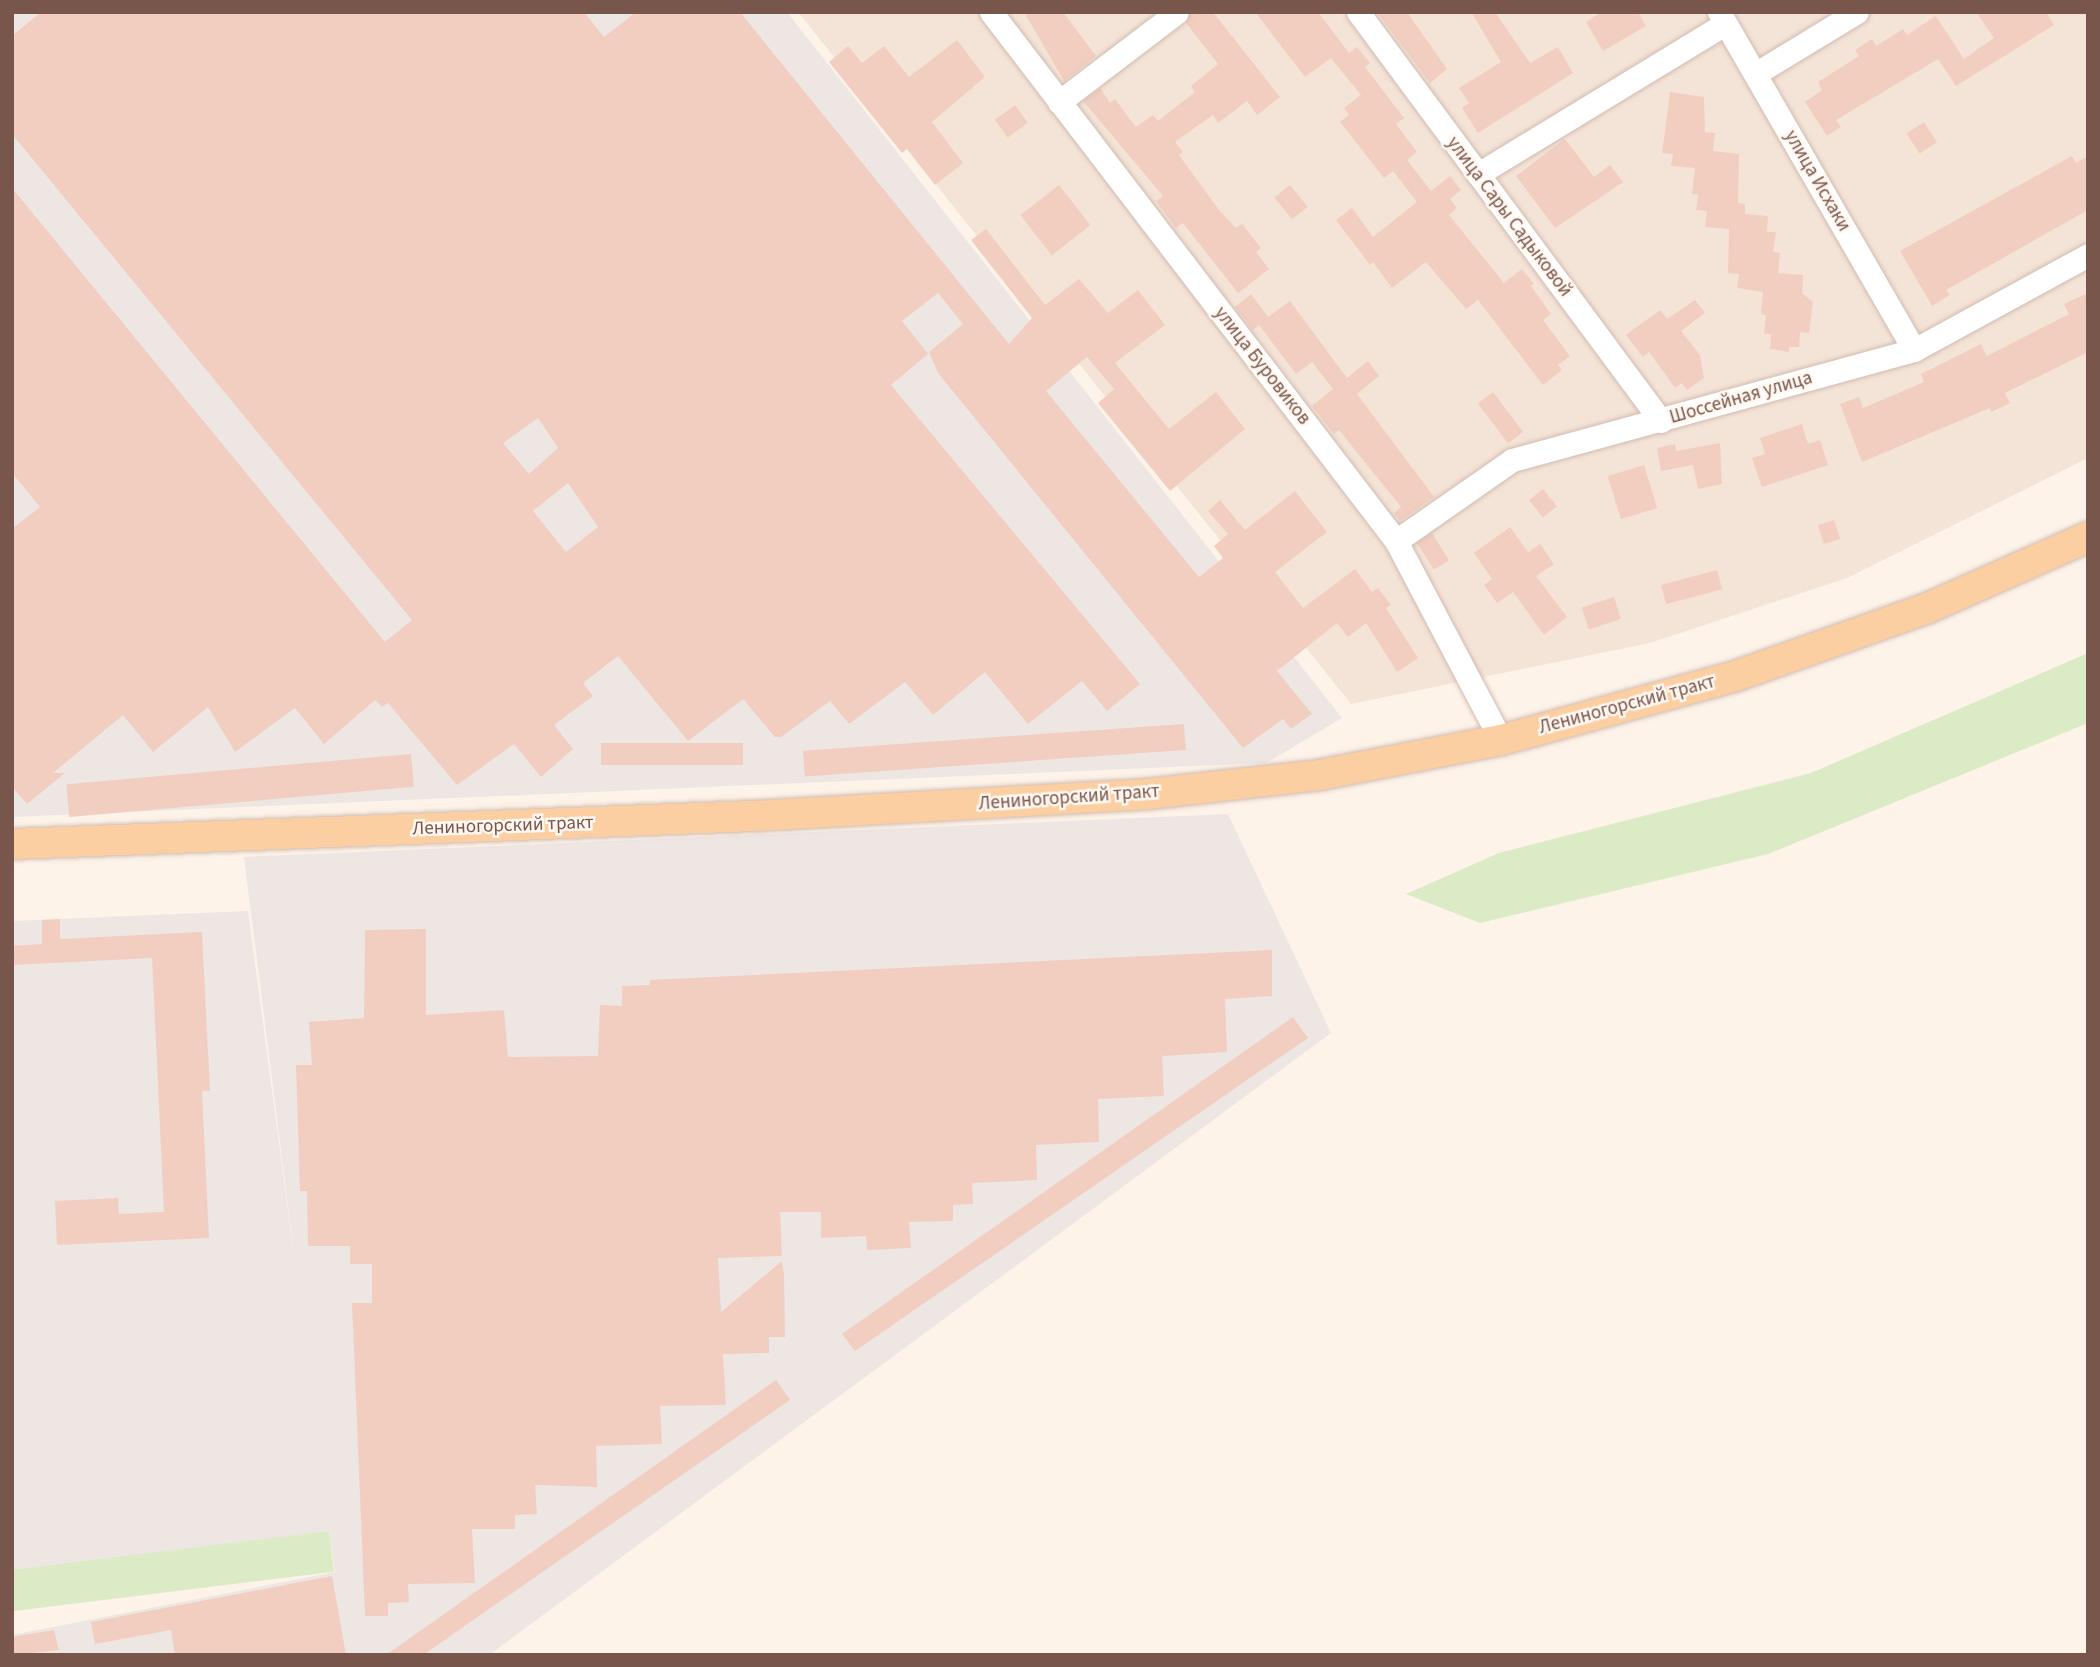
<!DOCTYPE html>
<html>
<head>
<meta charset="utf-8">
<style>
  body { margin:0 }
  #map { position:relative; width:2100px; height:1667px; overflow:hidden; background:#fdf3e9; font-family:"Source Sans 3",sans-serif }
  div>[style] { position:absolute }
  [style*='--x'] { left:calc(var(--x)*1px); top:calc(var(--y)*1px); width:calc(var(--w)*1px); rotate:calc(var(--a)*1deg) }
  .residential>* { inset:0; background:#f4e4d7 }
  .industrial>* { inset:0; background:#eee6e2 }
  .green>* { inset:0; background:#daebc6; transform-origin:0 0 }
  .building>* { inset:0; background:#f2cec0; transform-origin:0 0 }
  .roads { filter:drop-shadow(0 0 2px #d2bbb0) drop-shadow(0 0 2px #d2bbb0) }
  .minor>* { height:23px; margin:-11.5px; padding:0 11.5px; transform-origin:11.5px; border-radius:11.5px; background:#fff }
  .major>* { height:30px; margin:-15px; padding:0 15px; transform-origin:15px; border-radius:15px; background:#fbcfa2 }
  span { translate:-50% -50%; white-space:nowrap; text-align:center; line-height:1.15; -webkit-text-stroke:5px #fff7f0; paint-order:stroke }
  .street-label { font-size:19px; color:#78564c }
  .frame { position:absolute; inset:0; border:14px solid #78564c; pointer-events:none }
</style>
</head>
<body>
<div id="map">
  <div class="residential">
    <i style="clip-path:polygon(798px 12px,2088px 12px,2088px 458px,1847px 578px,1650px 643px,1351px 704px)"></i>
  </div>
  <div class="industrial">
    <i style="clip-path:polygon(12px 12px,787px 12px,1342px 718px,1266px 763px,12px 817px)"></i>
    <i style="clip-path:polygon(1228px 814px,1331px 1033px,489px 1655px,12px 1655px,12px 1635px,335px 1572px,329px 1531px,12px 1597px,12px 921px,248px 911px,297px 1278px,244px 857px)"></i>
  </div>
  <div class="green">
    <i style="clip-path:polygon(2088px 653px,2088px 723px,1768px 854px,1480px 923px,1406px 894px,1499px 853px,1811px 773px)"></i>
    <i style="left:329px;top:1531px;width:41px;height:324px;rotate:83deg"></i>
  </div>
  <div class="building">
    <i style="clip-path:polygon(evenodd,41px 12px,584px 12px,604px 37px,636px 12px,740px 12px,1009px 344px,1032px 318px,971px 240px,986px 229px,1045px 305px,1079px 279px,1108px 313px,1138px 290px,1165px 325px,1115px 363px,1169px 429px,1216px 392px,1245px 429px,1170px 491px,1098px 403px,1114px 389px,1087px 357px,1046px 391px,1199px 577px,1223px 558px,1214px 546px,1228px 534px,1208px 511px,1220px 500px,1245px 530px,1295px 491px,1327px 532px,1275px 572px,1303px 608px,1355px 569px,1372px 592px,1378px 588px,1391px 605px,1386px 608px,1418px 658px,1397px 672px,1366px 623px,1348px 637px,1337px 623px,1277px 671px,1312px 714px,1291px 729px,1283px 719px,1243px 748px,938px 373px,929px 352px,963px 324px,938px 293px,902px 321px,928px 354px,891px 385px,1140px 684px,1107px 711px,1082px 681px,1028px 724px,985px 672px,933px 715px,905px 682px,849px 724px,830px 701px,781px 737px,775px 737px,743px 699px,688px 741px,618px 656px,583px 683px,593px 696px,554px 725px,573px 749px,541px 777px,514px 744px,457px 785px,388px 703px,382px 707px,375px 700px,324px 744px,295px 708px,235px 752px,208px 707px,153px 752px,123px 715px,53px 773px,65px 773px,27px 804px,12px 787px,12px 529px,40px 507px,12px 473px,12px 188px,385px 642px,412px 620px,12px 134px,12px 36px,41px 12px,538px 418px,558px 448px,529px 474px,503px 443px,538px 418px,41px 12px,568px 483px,598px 527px,566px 552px,533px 511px,568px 483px)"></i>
    <i style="clip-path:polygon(1024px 12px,1063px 12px,1096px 56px,1064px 81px)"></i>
    <i style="clip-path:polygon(1191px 12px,1213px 12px,1280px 97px,1257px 115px,1247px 101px,1218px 123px,1213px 115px,1175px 142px,1183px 152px,1179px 155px,1219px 210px,1236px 228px,1242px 224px,1261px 248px,1256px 252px,1269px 269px,1238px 293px,1183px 223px,1176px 228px,1156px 201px,1163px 196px,1083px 101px,1100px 88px,1110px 103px,1115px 99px,1136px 127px,1153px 115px,1158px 121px,1195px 92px,1191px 86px,1218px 64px,1186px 23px)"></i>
    <i style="clip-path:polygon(1255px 12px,1318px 12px,1349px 53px,1357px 47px,1370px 63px,1365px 67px,1404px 118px,1396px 124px,1417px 152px,1407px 160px,1431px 191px,1450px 176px,1461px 190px,1450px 199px,1457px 208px,1449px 215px,1504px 283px,1522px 269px,1534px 284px,1531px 286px,1551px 314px,1543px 320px,1570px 356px,1558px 365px,1562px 370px,1543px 385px,1478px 300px,1466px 309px,1426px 262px,1392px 288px,1373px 262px,1370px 265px,1336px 220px,1352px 208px,1373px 237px,1417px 202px,1393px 171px,1384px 178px,1340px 122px,1349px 115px,1344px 108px,1361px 95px,1331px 58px,1305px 77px)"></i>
    <i style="clip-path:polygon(1377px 12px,1407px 12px,1447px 69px,1430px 83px)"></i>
    <i style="clip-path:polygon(1471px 12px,1495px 12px,1530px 63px,1558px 47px,1573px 73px,1478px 133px,1462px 108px,1469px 103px,1459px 88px,1501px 62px)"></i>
    <i style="clip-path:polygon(1602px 12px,1638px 12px,1646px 26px,1603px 51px,1586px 22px)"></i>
    <i style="clip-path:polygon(1976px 12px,2046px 12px,2054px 25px,1956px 86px,1938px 59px,1836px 120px,1841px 127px,1827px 136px,1805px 102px,1822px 90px,1818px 82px,1859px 56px,1855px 50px,1872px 39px,1876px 46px,1903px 29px,1907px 35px,1936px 16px,1964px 59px,1994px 38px)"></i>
    <i style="clip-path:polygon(957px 40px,985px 77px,932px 122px,963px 163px,935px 185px,907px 149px,902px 153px,829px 62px,848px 46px,862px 63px,884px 46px,909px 77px)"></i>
    <i style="clip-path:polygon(1670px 92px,1704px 97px,1705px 132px,1715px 133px,1713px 151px,1739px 154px,1738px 203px,1745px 204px,1745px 214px,1768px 216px,1767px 232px,1776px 232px,1773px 252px,1780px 253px,1778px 273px,1803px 275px,1802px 293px,1813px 302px,1809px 333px,1800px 332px,1799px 347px,1789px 347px,1789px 352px,1770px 349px,1771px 334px,1764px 334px,1766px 315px,1761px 314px,1763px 292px,1737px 288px,1739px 274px,1728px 273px,1729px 229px,1705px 227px,1707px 211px,1696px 210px,1698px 195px,1692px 194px,1695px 168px,1671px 166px,1673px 154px,1662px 153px)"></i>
    <i style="left:1015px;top:105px;width:22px;height:25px;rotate:54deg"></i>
    <i style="left:1924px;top:122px;width:24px;height:21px;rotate:57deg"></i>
    <i style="clip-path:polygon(1565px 139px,1594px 177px,1610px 165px,1623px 182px,1555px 228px,1516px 176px)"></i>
    <i style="clip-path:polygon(2072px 156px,2076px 163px,2088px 156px,2088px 210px,1946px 290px,1950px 295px,1932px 306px,1900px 251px)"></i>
    <i style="left:1059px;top:185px;width:51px;height:49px;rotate:52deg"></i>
    <i style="left:1290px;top:185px;width:28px;height:20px;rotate:51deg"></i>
    <i style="clip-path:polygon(2088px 293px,2088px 352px,2005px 393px,2010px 403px,1991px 412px,1990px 408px,1862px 462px,1840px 404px,1859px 397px,1863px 408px,1924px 382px,1921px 374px,1981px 344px,1987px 356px,2069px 314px,2064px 304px)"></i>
    <i style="clip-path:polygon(1251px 294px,1268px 317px,1290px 301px,1347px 378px,1368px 361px,1379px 376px,1357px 394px,1434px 497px,1400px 521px,1394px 513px,1401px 507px,1339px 430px,1334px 434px,1312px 406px,1333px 389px,1312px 362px,1296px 374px,1259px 325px,1253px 330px,1235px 307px)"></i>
    <i style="clip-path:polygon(1695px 300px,1705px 313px,1681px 331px,1700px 355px,1704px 378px,1687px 390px,1682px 383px,1675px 388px,1649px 352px,1643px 357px,1626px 335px,1660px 310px,1667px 319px)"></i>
    <i style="left:1493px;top:392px;width:50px;height:19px;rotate:53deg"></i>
    <i style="clip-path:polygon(1802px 424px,1808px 444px,1820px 440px,1828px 465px,1762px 487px,1752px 458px,1765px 454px,1760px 438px)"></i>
    <i style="clip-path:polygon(1720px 443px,1722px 484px,1698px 489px,1693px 465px,1661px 471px,1657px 448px,1675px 444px,1676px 451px)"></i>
    <i style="left:1644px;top:465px;width:45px;height:38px;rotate:73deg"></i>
    <i style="left:1543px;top:489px;width:22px;height:18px;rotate:51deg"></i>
    <i style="left:1834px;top:520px;width:20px;height:17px;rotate:72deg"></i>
    <i style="clip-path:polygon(1510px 527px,1528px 552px,1540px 544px,1554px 564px,1536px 576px,1567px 617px,1544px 635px,1513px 592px,1497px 603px,1484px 585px,1492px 579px,1474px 553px)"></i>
    <i style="left:1432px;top:533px;width:32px;height:18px;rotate:58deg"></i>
    <i style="left:1717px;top:570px;width:20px;height:58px;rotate:75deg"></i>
    <i style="left:1614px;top:597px;width:23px;height:34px;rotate:72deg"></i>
    <i style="left:1184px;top:724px;width:26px;height:382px;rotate:86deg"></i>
    <i style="left:743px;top:743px;width:22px;height:142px;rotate:90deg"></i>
    <i style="left:411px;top:754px;width:33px;height:346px;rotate:85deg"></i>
    <i style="clip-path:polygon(60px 919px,60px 939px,202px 932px,210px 1091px,202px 1091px,209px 1238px,57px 1245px,55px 1201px,118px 1198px,119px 1214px,164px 1212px,152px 958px,12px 965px,12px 946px,42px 944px,42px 920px)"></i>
    <i style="clip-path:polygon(426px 929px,426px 1015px,504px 1010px,508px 1057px,598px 1056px,600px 1005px,622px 1006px,622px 986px,650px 985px,650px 980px,1272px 950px,1272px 996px,1225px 999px,1227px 1052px,1162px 1056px,1164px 1096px,1098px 1099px,1099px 1142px,1036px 1145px,1037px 1180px,972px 1183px,973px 1204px,953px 1205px,953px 1221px,909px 1222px,911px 1248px,867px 1250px,866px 1236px,821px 1238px,821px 1212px,780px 1212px,782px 1256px,718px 1258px,721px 1312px,782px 1261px,784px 1275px,785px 1337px,769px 1337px,769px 1353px,723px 1354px,726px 1405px,660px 1406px,662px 1444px,596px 1446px,597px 1487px,535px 1485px,537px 1514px,515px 1515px,515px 1529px,472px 1529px,475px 1583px,408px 1584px,409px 1602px,388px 1603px,388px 1616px,365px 1616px,352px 1303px,372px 1303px,372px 1264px,350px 1264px,350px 1246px,308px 1246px,307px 1191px,300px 1191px,296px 1065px,312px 1065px,309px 1022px,364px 1018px,365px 930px)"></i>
    <i style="clip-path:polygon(1293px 1017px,1308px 1038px,855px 1351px,842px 1334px)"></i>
    <i style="clip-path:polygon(776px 1380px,790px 1400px,423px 1655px,386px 1655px)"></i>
    <i style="clip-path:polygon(332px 1576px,346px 1655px,175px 1655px,171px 1630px,95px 1644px,91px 1622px)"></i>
    <i style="clip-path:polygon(54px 1630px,59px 1650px,12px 1655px,12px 1637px)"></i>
  </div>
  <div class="roads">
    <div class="minor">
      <i style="--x:991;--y:12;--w:666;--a:52.56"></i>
      <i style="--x:1396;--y:541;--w:225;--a:62.2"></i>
      <i style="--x:1358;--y:12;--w:509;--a:53.47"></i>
      <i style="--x:1719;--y:12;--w:390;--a:60"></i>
      <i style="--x:1755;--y:74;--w:119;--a:-31.3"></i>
      <i style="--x:1059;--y:102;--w:148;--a:-37.3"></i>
      <i style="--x:1478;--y:174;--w:289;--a:-31.3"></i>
      <i style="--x:1396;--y:541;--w:141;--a:-34.9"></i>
      <i style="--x:1512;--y:460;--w:417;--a:-15.3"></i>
      <i style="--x:1914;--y:350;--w:198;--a:-28.6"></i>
    </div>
    <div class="major">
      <i style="--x:12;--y:844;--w:744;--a:-2.16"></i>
      <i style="--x:755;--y:816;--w:394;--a:-3.2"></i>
      <i style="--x:1148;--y:794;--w:172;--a:-6.3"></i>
      <i style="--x:1319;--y:775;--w:185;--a:-10.9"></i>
      <i style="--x:1501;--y:740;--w:244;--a:-15.2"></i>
      <i style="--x:1736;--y:676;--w:204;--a:-19.5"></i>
      <i style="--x:1928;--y:608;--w:175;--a:-23.9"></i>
    </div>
  </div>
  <div class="street-label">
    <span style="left:1817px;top:181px;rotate:60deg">улица Исхаки</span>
    <span style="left:1509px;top:217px;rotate:53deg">улица Сары Садыковой</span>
    <span style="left:1262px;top:366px;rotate:52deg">улица Буровиков</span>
    <span style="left:1741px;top:398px;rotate:-16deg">Шоссейная улица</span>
    <span style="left:1627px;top:705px;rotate:-15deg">Лениногорский тракт</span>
    <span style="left:1069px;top:798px;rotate:-4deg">Лениногорский тракт</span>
    <span style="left:503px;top:826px;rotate:-2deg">Лениногорский тракт</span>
  </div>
  <div class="frame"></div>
</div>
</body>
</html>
